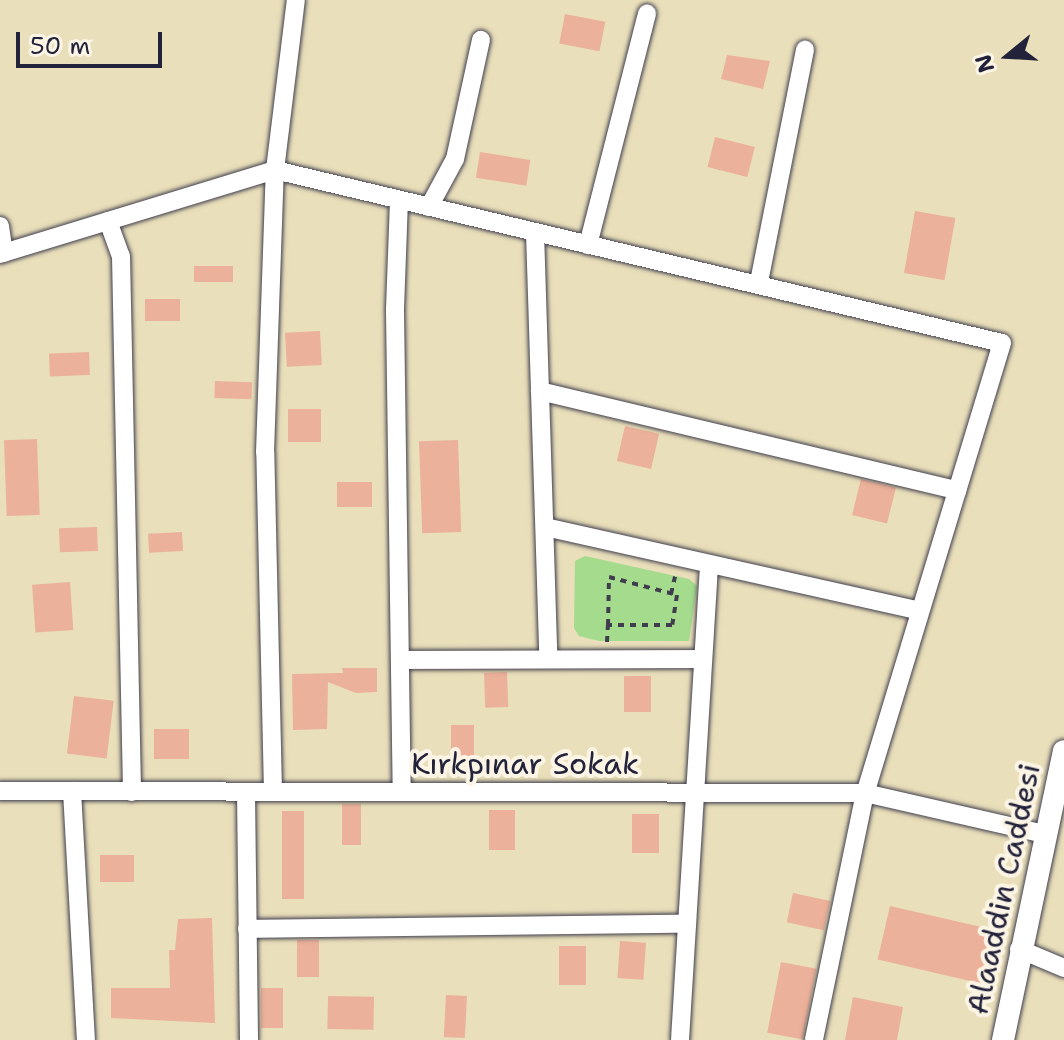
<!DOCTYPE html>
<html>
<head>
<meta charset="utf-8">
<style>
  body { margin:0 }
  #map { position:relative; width:1064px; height:1040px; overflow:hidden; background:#e9dfba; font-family:"Shantell Sans",sans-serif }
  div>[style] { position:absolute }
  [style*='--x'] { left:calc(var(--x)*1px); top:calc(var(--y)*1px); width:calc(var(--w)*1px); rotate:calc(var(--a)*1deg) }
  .green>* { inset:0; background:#a4db8d }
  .building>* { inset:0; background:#ebb19a; transform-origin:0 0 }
  .path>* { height:4px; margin-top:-2px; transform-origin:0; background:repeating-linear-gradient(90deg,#403e4e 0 6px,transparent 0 12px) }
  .roads { filter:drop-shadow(0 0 2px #403e4e) drop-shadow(0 0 2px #403e4e) }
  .minor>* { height:18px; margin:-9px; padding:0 9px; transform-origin:9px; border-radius:9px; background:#fff }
  .tertiary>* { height:22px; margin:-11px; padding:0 11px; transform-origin:11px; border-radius:11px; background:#fff }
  span { translate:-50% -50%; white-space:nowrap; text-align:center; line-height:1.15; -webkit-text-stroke:8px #fcf5e5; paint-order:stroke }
  .street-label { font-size:30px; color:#22223b }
  .north { position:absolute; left:968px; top:16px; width:80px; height:80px; -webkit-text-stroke:6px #fcf5e5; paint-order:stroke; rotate:252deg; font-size:22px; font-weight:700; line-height:32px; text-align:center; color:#22223b }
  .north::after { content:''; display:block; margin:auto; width:28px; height:36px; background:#22223b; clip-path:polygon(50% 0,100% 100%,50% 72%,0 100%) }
  .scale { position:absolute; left:16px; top:32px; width:146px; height:36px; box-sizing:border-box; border:4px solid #22223b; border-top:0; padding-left:10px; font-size:24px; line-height:28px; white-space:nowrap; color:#22223b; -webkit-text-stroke:6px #fcf5e5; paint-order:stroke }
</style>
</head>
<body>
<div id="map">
  <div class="green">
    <i style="clip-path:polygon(585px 556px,689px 579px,697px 586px,689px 641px,599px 641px,579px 636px,574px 628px,575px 561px)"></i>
  </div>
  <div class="building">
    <i style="left:565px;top:14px;width:41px;height:30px;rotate:11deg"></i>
    <i style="clip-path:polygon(727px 55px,770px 61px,763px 89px,721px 79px)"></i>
    <i style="left:715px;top:137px;width:41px;height:31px;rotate:14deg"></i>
    <i style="left:480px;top:152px;width:51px;height:26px;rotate:9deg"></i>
    <i style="left:915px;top:211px;width:41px;height:63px;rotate:10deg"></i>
    <i style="left:194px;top:266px;width:39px;height:16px"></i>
    <i style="left:180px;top:299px;width:22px;height:35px;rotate:90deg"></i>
    <i style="left:320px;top:331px;width:34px;height:35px;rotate:87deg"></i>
    <i style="left:89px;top:352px;width:23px;height:40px;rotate:88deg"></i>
    <i style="left:215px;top:381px;width:37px;height:17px;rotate:2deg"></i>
    <i style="left:288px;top:409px;width:33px;height:33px"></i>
    <i style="left:625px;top:426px;width:35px;height:36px;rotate:13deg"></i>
    <i style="left:37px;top:439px;width:76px;height:33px;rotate:88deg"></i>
    <i style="left:458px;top:440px;width:92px;height:39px;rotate:88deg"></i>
    <i style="left:861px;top:479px;width:36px;height:37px;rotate:14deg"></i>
    <i style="left:337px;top:482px;width:35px;height:25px"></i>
    <i style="left:97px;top:527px;width:24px;height:38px;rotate:88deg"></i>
    <i style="left:182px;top:532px;width:19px;height:34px;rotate:87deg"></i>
    <i style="left:70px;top:582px;width:48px;height:38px;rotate:86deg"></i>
    <i style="clip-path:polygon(342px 668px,377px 668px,377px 692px,356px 693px,328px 682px,327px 729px,293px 730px,292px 674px,343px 673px)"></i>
    <i style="left:507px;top:672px;width:35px;height:23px;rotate:88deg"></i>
    <i style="left:624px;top:676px;width:27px;height:36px"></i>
    <i style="left:74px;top:696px;width:40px;height:58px;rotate:7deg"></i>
    <i style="left:451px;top:725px;width:23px;height:35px"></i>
    <i style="left:154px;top:729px;width:35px;height:30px"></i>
    <i style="left:342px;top:804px;width:19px;height:41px"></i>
    <i style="left:489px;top:810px;width:26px;height:40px"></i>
    <i style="left:282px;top:811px;width:22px;height:88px"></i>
    <i style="left:632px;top:814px;width:27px;height:39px"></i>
    <i style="left:134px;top:855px;width:27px;height:34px;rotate:90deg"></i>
    <i style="left:793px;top:893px;width:38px;height:30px;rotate:12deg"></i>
    <i style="left:890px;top:906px;width:106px;height:55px;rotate:13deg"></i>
    <i style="clip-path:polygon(212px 918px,215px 1023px,111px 1018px,111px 988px,170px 988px,169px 950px,175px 950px,178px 919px)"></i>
    <i style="left:297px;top:940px;width:22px;height:37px"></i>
    <i style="left:620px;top:941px;width:26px;height:37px;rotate:4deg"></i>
    <i style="left:559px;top:946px;width:27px;height:39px"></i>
    <i style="left:781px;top:962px;width:36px;height:72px;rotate:11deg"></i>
    <i style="left:261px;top:988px;width:22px;height:40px"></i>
    <i style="left:446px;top:995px;width:21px;height:42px;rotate:3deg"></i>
    <i style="left:328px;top:996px;width:46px;height:33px;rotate:1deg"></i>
    <i style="clip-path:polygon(853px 997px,903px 1007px,897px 1040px,845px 1040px)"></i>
  </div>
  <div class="path">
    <i style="--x:671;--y:594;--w:18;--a:-77"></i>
    <i style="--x:607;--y:642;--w:17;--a:-87"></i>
    <i style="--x:608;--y:625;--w:48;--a:-88.8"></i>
    <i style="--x:609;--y:577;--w:70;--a:14.8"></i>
    <i style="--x:677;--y:595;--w:30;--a:99"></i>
    <i style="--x:672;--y:625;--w:64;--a:180"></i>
  </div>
  <div class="roads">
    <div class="minor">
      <i style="--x:399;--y:200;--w:111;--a:92.1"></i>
      <i style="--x:395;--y:311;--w:481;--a:89.2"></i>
      <i style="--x:429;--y:207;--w:55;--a:-61.6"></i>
      <i style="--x:455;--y:159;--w:122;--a:-77.7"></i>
      <i style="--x:108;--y:221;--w:37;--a:70"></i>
      <i style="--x:121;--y:256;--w:536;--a:88.82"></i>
      <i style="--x:0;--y:226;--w:27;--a:82"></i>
      <i style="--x:535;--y:232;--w:425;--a:88.2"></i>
      <i style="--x:588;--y:245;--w:239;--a:-75.7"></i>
      <i style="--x:0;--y:254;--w:288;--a:-17"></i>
      <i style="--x:275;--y:170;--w:747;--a:13.39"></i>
      <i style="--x:1002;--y:343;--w:470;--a:106.9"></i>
      <i style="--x:865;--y:793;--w:252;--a:101.7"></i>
      <i style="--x:759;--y:282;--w:237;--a:-78.8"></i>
      <i style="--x:540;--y:391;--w:429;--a:13.4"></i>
      <i style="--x:545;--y:527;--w:384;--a:12.6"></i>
      <i style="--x:400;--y:660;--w:300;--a:-0.2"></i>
      <i style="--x:0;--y:791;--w:865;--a:0.13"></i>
      <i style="--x:865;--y:793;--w:184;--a:12.9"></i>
      <i style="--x:72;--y:791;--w:249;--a:86.8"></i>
      <i style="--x:273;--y:792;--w:340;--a:-91.3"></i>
      <i style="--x:265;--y:452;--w:282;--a:-88"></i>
      <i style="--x:275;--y:170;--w:171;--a:-83"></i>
      <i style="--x:246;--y:793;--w:247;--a:89.3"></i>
      <i style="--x:247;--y:929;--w:440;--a:-0.7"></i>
      <i style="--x:1019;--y:949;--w:49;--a:22.9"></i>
      <i style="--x:680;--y:1040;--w:474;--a:-86.5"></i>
    </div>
    <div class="tertiary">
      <i style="--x:1003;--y:1040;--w:295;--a:-78.1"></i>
    </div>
  </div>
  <div class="street-label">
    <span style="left:525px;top:764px">Kırkpınar Sokak</span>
    <span style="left:1004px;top:889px;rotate:-78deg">Alaaddin Caddesi</span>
  </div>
  <div class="north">N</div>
  <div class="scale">50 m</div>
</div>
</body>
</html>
